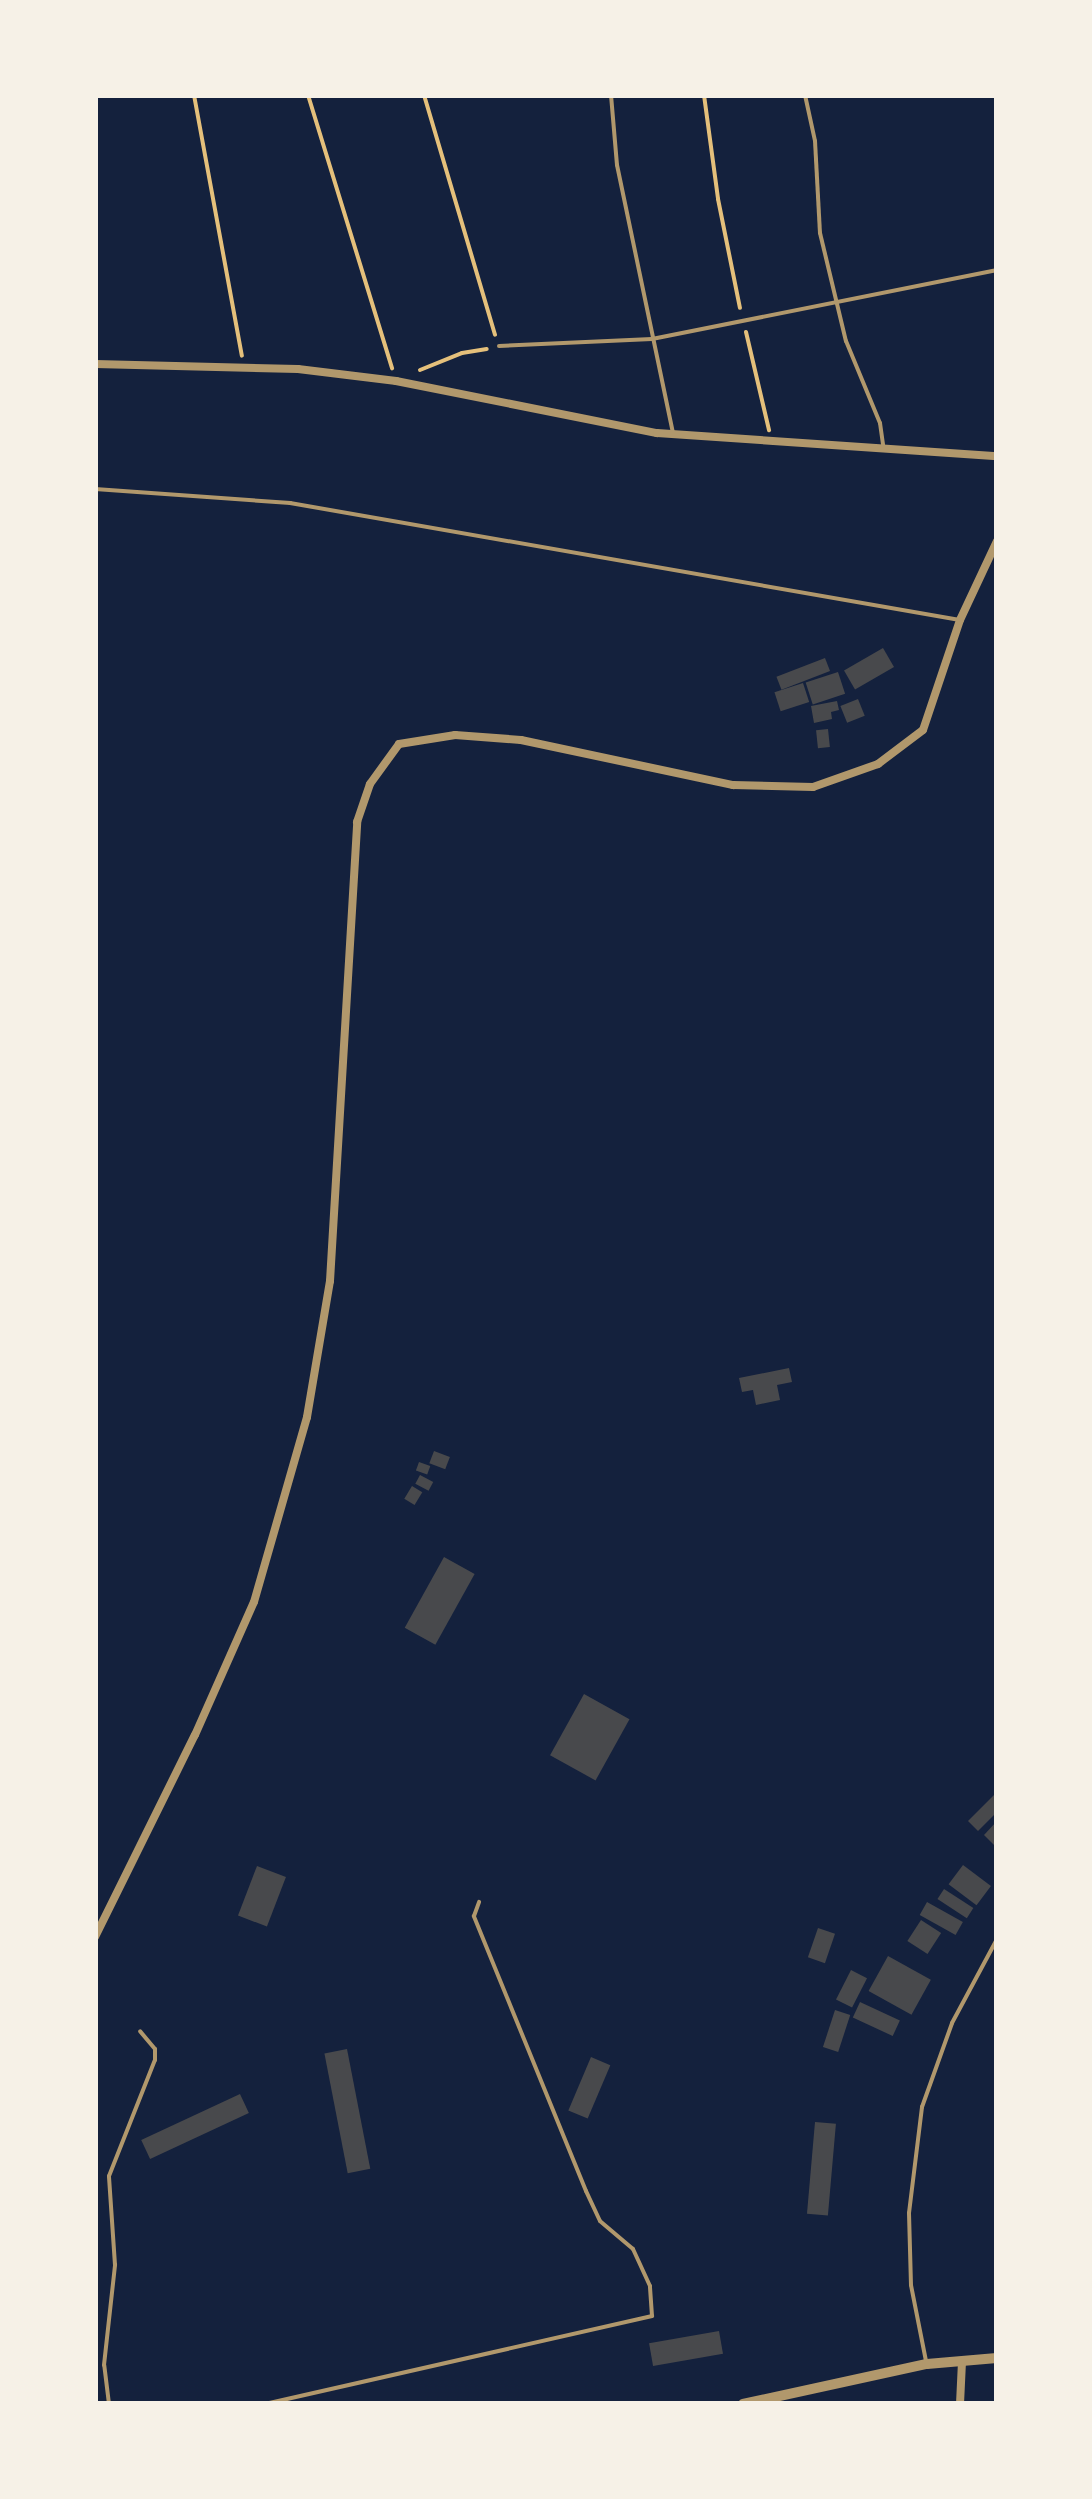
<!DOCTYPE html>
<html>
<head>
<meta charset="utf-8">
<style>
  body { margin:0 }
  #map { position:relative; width:1092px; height:2499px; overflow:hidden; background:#14213d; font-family:"DejaVu Sans",sans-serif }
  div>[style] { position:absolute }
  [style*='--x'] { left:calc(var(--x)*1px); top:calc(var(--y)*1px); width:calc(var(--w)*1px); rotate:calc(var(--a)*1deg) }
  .building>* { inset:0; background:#48494c; transform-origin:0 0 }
  .path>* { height:4px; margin:-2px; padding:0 2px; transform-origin:2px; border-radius:2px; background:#e5c07b }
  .service>* { height:4px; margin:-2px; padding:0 2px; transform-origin:2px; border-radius:2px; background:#b1986c }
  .minor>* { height:8px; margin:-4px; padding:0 4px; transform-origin:4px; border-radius:4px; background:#b1986c }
  .tertiary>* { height:10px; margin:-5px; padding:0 5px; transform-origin:5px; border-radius:5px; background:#b1986c }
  span { translate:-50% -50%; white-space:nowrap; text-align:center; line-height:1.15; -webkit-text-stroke:10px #f6f1e7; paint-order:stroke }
  .frame { position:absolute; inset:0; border:98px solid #f6f1e7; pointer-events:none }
</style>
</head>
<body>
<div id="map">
  <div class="building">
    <i style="left:883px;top:648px;width:22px;height:45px;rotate:60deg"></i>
    <i style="left:825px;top:658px;width:14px;height:52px;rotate:69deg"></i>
    <i style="left:838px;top:672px;width:23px;height:34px;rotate:72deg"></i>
    <i style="left:803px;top:683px;width:20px;height:30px;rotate:72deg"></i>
    <i style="left:858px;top:699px;width:18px;height:19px;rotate:68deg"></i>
    <i style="clip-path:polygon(837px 701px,839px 710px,831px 712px,832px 719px,814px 723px,811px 706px)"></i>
    <i style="left:828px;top:729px;width:18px;height:12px;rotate:84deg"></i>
    <i style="clip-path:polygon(789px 1368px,792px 1382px,777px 1385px,780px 1400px,756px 1405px,753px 1390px,742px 1392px,739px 1378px)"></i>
    <i style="left:434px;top:1451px;width:17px;height:13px;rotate:21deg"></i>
    <i style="left:419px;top:1462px;width:12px;height:9px;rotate:20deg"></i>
    <i style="left:420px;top:1475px;width:15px;height:10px;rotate:28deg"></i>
    <i style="left:412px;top:1486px;width:12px;height:15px;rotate:31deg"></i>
    <i style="left:444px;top:1557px;width:35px;height:81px;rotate:29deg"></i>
    <i style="left:584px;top:1694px;width:52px;height:70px;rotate:29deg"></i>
    <i style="clip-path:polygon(997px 1792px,997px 1812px,978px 1831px,968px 1821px)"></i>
    <i style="clip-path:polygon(997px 1821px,997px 1848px,984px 1835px)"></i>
    <i style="left:963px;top:1865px;width:35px;height:24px;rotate:37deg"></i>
    <i style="left:257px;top:1866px;width:31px;height:53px;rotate:21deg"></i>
    <i style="left:944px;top:1889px;width:35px;height:12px;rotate:33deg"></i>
    <i style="left:927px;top:1902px;width:41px;height:15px;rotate:29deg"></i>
    <i style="left:921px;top:1920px;width:24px;height:25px;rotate:33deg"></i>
    <i style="left:818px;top:1928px;width:18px;height:31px;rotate:19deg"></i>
    <i style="left:888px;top:1956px;width:49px;height:40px;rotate:29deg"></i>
    <i style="left:851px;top:1970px;width:18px;height:33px;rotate:27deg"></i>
    <i style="left:860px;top:2002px;width:44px;height:17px;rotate:25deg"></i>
    <i style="left:835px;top:2010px;width:16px;height:39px;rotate:18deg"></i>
    <i style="left:347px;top:2049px;width:122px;height:23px;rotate:79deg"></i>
    <i style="left:591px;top:2057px;width:21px;height:58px;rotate:23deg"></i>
    <i style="left:240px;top:2094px;width:21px;height:109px;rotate:65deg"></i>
    <i style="left:815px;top:2122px;width:21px;height:92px;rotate:5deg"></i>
    <i style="left:719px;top:2331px;width:23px;height:71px;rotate:80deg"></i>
  </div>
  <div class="path">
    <i style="--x:194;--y:95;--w:265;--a:79.6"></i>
    <i style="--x:308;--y:95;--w:286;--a:72.9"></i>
    <i style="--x:424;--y:95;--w:250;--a:73.5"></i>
    <i style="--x:704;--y:95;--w:105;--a:82.3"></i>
    <i style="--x:718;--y:199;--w:111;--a:78.6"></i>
    <i style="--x:746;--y:332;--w:101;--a:76.8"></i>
    <i style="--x:420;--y:370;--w:45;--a:-22"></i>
    <i style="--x:462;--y:353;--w:25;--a:-9"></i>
  </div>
  <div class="service">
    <i style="--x:611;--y:95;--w:70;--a:85.1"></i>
    <i style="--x:617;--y:165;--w:273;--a:78.2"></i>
    <i style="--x:805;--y:95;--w:47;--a:77.7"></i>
    <i style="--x:815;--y:141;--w:92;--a:86.9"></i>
    <i style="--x:820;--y:233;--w:111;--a:76.5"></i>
    <i style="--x:846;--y:341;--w:89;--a:67.5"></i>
    <i style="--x:880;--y:423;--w:22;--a:82"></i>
    <i style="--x:969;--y:95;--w:20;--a:0"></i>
    <i style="--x:499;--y:346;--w:153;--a:-2.6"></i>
    <i style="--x:652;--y:339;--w:352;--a:-11.3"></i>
    <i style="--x:95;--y:489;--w:196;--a:4.1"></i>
    <i style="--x:290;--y:503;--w:680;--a:9.91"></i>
    <i style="--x:926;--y:2361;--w:77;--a:-101.2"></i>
    <i style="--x:911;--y:2285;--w:72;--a:-91.6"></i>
    <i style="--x:909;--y:2213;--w:107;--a:-83"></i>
    <i style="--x:922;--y:2107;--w:89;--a:-70.3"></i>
    <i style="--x:952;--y:2023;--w:95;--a:-61.8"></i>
    <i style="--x:109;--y:2404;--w:39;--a:-97"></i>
    <i style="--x:104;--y:2365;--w:101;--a:-83.7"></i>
    <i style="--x:115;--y:2265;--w:89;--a:-93.9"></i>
    <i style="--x:109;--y:2176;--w:125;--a:-68.4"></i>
    <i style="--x:155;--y:2060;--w:11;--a:-90"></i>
    <i style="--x:155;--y:2049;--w:23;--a:-130"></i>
    <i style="--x:265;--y:2404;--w:397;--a:-12.8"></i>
    <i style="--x:652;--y:2316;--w:30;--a:-94"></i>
    <i style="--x:650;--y:2286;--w:41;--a:-114.7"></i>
    <i style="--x:633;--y:2249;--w:43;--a:-139.7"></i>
    <i style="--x:600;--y:2221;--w:33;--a:-115"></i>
    <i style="--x:586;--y:2191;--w:297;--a:-112.2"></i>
    <i style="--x:474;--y:1916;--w:15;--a:-70"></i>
  </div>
  <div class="minor">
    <i style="--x:95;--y:364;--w:203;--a:1.4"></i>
    <i style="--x:298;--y:369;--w:99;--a:7"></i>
    <i style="--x:396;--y:381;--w:266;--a:11.3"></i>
    <i style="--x:657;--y:433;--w:341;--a:3.9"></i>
    <i style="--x:95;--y:1937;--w:225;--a:-63.7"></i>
    <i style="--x:195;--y:1735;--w:145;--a:-66.1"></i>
    <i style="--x:254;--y:1602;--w:192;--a:-74"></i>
    <i style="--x:307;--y:1417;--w:138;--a:-80.4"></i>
    <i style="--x:330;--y:1281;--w:460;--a:-86.6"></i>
    <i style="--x:357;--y:822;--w:40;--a:-71.1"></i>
    <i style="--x:370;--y:784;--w:49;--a:-54.1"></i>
    <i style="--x:399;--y:744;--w:57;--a:-9.1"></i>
    <i style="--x:455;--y:735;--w:66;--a:4.3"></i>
    <i style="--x:521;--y:740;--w:217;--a:12"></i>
    <i style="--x:733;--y:785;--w:80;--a:1.4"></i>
    <i style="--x:813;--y:787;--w:69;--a:-19.5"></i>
    <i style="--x:878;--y:764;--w:56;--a:-37.1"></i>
    <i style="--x:923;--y:730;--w:116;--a:-71.4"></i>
    <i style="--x:960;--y:620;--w:87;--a:-64.9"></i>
    <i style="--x:960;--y:2404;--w:42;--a:-87.3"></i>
  </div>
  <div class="tertiary">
    <i style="--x:743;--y:2404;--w:188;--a:-12.3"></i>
    <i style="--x:927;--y:2364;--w:70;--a:-4.9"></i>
  </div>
  <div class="frame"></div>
</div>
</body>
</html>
